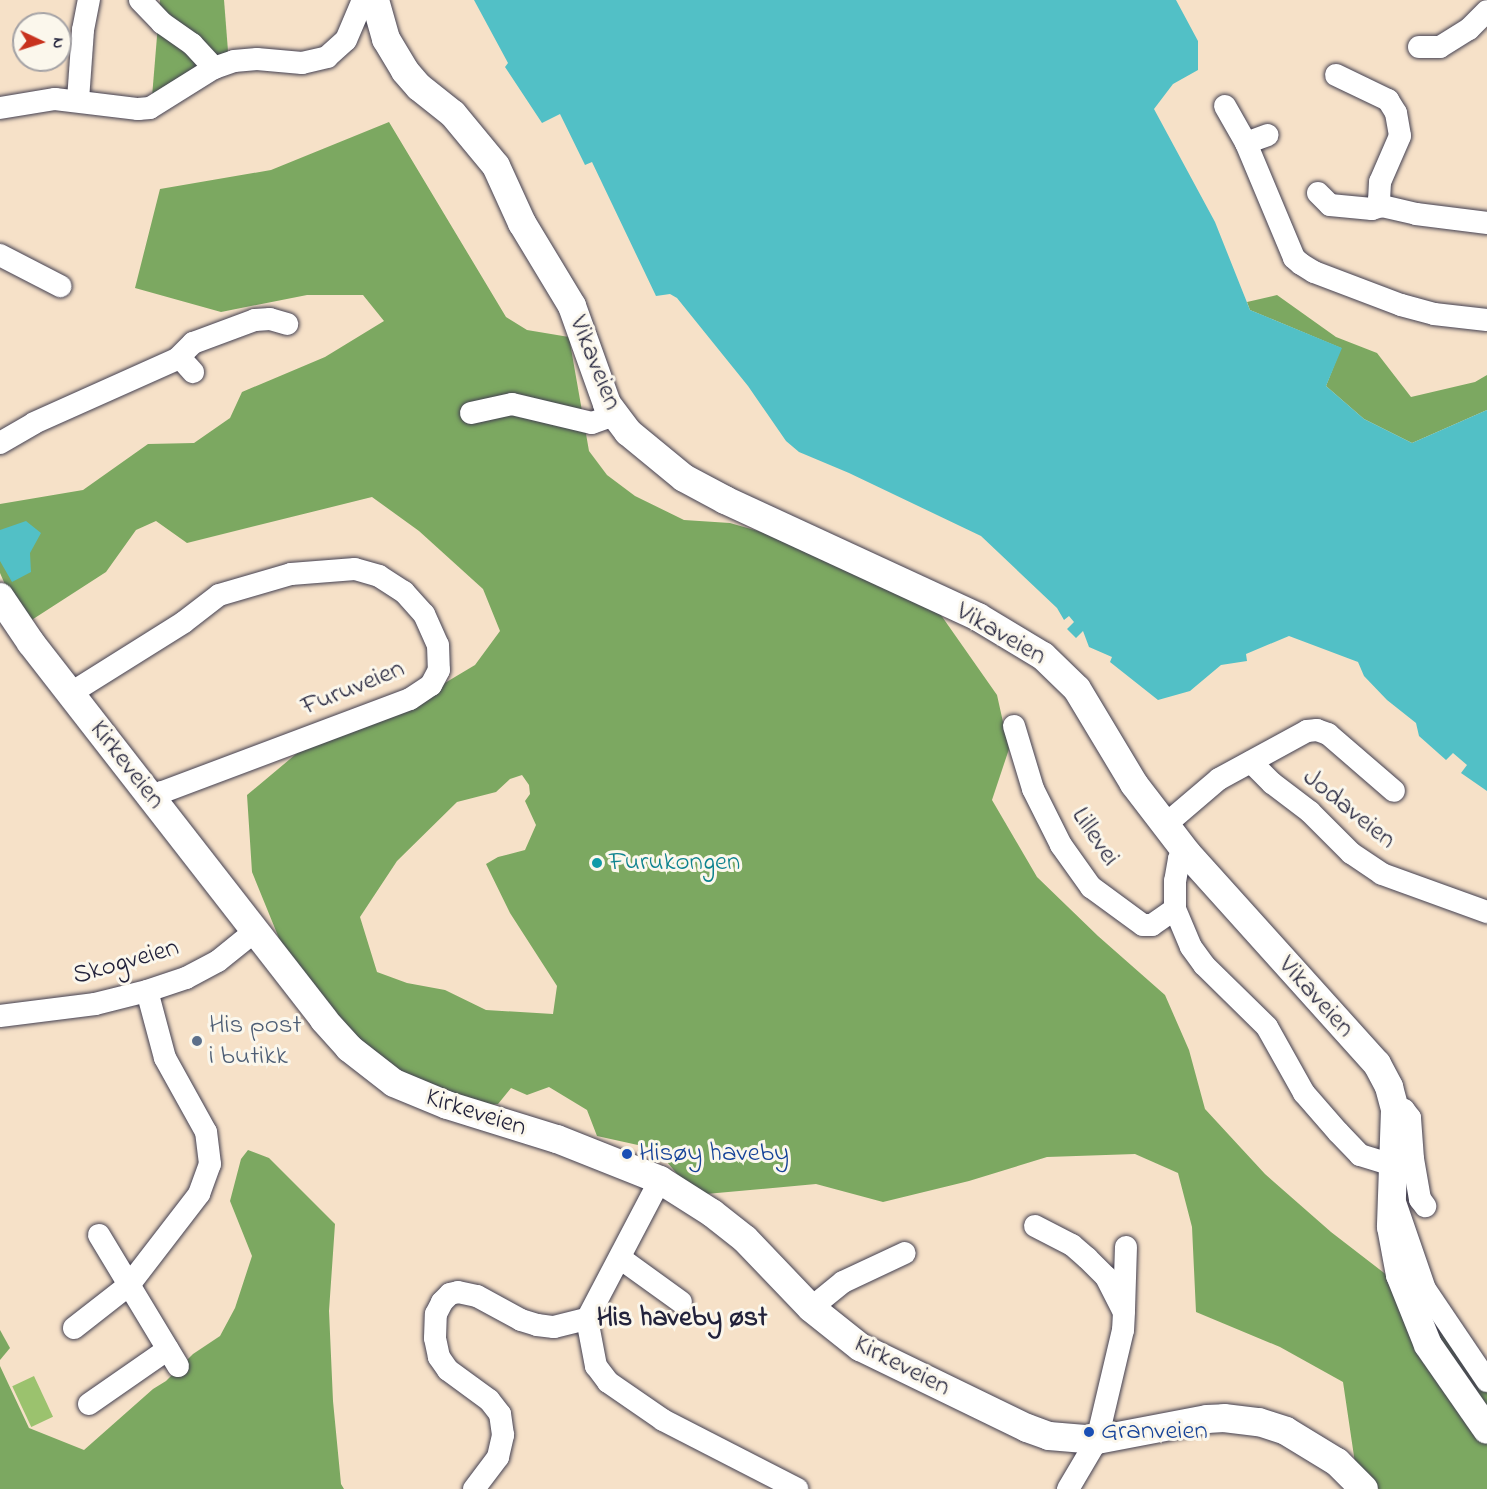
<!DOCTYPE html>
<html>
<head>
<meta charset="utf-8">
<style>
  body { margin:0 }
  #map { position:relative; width:1487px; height:1489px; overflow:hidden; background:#f6e1c8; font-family:"Indie Flower",sans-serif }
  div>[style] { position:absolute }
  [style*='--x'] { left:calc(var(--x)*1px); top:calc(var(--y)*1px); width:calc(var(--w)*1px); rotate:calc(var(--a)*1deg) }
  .green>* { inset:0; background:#9bc26e; transform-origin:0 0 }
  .forest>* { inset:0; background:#7ca861 }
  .water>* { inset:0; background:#52c0c6 }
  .roads { filter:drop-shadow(0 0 2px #423f50) drop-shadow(0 0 2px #423f50) }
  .minor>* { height:22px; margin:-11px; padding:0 11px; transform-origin:11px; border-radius:11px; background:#fff }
  .major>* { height:28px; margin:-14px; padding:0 14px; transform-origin:14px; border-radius:14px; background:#fff }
  .dots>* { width:16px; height:16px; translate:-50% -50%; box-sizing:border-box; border:3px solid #fbf7ec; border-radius:50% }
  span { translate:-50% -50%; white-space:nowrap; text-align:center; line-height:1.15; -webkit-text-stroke:6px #fbf7ec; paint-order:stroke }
  .street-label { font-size:27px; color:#22223b }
  .culture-label { font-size:27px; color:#0d838f }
  .left { translate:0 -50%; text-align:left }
  .service-label { font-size:27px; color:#4e5e75 }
  .transit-label { font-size:27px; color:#164399 }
  .neighbourhood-label { font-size:28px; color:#22223b; font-weight:700 }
  .north { position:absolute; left:12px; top:12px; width:60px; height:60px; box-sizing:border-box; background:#fbf7ec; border:2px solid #a4a2a5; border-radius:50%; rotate:94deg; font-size:16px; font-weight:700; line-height:24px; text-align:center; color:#22223b }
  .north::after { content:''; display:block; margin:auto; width:21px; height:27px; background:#c8321e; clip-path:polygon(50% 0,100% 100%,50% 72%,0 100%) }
</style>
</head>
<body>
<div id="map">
  <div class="green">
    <i style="left:34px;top:1376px;width:45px;height:24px;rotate:65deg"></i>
  </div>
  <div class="forest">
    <i style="clip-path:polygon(160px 0,224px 0,229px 64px,152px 97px)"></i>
    <i style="clip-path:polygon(evenodd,389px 122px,506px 317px,527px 330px,569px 337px,589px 451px,607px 475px,635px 496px,684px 520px,730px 523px,779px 537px,936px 608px,997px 695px,1009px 749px,992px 800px,1037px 877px,1098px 936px,1165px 995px,1189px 1050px,1205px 1109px,1265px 1174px,1331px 1232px,1401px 1286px,1487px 1365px,1487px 1489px,1379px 1489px,1355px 1463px,1343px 1382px,1280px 1347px,1196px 1312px,1192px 1227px,1178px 1173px,1135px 1154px,1047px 1157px,969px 1181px,883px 1202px,816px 1184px,706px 1194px,678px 1175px,656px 1149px,597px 1136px,587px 1110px,549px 1087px,527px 1095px,511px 1088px,498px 1104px,482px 1106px,406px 1077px,350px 1031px,285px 953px,252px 872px,247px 795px,314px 739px,398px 711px,475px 665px,500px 631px,483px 589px,419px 531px,372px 497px,187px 543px,156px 521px,136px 530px,106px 572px,27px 623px,11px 598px,0 573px,0 504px,83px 490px,148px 444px,194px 443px,230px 418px,242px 392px,325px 357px,384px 321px,363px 295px,307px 295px,221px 312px,135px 288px,160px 189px,271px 170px,389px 122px,522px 775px,529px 785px,530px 794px,525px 801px,536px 825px,525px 850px,498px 857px,486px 864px,510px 913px,557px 986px,553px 1014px,486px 1010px,445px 990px,407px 983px,377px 972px,360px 917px,397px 861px,457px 802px,496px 792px,510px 779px,522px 775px)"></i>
    <i style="clip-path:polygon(1277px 295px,1336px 337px,1377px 353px,1411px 397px,1475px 382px,1487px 375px,1487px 410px,1412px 443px,1364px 419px,1326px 386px,1341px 348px,1250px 310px,1247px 302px)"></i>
    <i style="clip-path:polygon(248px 1150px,269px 1158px,335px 1224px,329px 1311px,333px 1401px,341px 1484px,344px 1489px,0 1489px,0 1366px,29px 1428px,84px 1450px,153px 1389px,166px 1381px,193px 1354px,220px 1336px,235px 1308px,252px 1256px,230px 1201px,241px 1159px)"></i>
    <i style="clip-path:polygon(0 1330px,10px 1348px,0 1360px)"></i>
  </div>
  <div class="water">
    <i style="clip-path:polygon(474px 0,1176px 0,1198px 41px,1198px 70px,1173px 84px,1154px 109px,1215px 222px,1250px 310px,1342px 348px,1326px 386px,1364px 419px,1412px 443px,1487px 410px,1487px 791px,1461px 773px,1467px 765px,1453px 753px,1446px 760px,1419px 736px,1416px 723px,1387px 700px,1364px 676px,1358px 662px,1289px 636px,1246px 654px,1247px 661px,1221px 665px,1190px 691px,1158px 700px,1110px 662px,1112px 657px,1089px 647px,1083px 631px,1076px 638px,1067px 629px,1074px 622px,1069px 616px,1064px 620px,1057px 608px,981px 536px,849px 473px,799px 452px,786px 441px,748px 386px,677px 298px,670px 294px,656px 296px,592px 162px,585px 165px,560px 114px,542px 123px,505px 67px,508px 63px)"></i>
    <i style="clip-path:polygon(26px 521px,41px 533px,30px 553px,31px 572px,12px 582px,0 561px,0 530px)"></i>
  </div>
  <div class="roads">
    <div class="minor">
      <i style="--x:140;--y:0;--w:32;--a:46"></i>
      <i style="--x:162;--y:23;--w:37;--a:35"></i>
      <i style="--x:192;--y:44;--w:33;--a:47"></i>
      <i style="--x:1419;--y:47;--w:21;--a:0"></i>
      <i style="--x:1440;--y:47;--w:34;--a:-32"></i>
      <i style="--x:1469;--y:29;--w:25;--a:-45"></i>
      <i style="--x:1336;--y:75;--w:58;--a:25.7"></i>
      <i style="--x:1388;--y:100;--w:15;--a:58"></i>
      <i style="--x:1396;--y:113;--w:23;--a:80"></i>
      <i style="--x:1400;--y:136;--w:50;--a:113.5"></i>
      <i style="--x:1380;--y:182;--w:18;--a:93"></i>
      <i style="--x:1379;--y:200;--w:7;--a:63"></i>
      <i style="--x:1382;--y:206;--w:35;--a:13"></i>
      <i style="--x:1416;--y:214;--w:72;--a:7.2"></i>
      <i style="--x:78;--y:100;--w:70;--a:-85.9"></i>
      <i style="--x:83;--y:30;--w:31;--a:-79"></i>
      <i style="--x:1225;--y:106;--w:43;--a:60.4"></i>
      <i style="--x:1246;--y:143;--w:125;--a:67.3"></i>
      <i style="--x:1294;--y:258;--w:9;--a:41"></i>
      <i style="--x:1301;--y:264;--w:15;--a:32"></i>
      <i style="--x:1314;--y:272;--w:93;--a:20.8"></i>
      <i style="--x:1401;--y:305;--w:34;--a:15"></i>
      <i style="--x:1434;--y:314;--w:53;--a:6.5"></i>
      <i style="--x:0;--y:108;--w:56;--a:-9.3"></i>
      <i style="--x:55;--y:99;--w:84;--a:6.9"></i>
      <i style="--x:138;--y:109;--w:12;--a:-5"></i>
      <i style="--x:150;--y:108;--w:75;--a:-32"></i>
      <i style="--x:214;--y:68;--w:21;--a:-19"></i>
      <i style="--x:234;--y:61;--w:23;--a:-5"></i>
      <i style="--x:257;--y:59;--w:45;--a:5.1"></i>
      <i style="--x:302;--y:63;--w:26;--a:-13"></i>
      <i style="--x:327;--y:57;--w:25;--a:-42"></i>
      <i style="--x:346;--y:40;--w:43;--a:-67"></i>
      <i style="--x:1246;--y:143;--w:23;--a:-20"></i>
      <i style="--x:1318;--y:193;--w:17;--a:45"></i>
      <i style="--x:1330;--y:205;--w:42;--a:5.4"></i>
      <i style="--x:1372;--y:209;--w:10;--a:-17"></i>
      <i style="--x:0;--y:255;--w:68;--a:27.3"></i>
      <i style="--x:177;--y:359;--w:23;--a:-45"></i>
      <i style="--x:193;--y:343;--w:66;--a:-20.4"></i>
      <i style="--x:255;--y:320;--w:15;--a:-4"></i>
      <i style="--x:270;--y:319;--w:18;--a:16"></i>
      <i style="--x:471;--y:413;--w:42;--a:-12.4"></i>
      <i style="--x:512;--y:404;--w:82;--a:13.4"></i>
      <i style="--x:592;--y:423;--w:23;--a:-20"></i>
      <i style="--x:0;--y:443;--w:39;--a:-30"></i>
      <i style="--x:34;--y:423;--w:157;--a:-24.1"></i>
      <i style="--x:177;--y:359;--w:6;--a:18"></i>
      <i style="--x:183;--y:361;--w:15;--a:48"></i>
      <i style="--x:71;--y:693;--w:133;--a:-32.1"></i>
      <i style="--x:184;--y:622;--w:44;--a:-37.6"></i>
      <i style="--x:219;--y:595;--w:75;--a:-16.3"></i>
      <i style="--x:291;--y:574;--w:64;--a:-4.5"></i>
      <i style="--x:355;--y:569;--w:25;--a:16"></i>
      <i style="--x:379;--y:576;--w:30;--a:33"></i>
      <i style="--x:404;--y:592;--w:30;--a:48"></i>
      <i style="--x:424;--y:614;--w:34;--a:66"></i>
      <i style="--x:438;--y:645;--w:25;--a:88"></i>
      <i style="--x:439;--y:670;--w:17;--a:118"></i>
      <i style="--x:431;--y:685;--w:25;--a:146"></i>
      <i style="--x:410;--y:699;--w:265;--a:159.4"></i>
      <i style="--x:162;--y:792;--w:11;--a:142"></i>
      <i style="--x:1014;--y:726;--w:66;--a:73.2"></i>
      <i style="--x:1033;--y:789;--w:63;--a:63.4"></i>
      <i style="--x:1061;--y:845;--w:52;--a:54.5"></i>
      <i style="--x:1091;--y:887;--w:64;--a:36.2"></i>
      <i style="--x:1143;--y:925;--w:9;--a:0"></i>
      <i style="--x:1152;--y:925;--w:28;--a:-35"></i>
      <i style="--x:1251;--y:762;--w:30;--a:45"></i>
      <i style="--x:1272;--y:783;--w:48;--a:37.3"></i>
      <i style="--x:1310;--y:812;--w:58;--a:45"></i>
      <i style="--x:1351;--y:853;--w:37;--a:34"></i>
      <i style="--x:1382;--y:874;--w:112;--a:19.9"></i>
      <i style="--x:1165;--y:825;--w:71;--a:-40.4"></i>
      <i style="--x:1219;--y:779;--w:100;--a:-28.6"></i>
      <i style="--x:1307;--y:731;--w:10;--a:-6"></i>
      <i style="--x:1317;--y:730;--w:12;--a:20"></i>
      <i style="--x:1328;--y:734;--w:87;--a:40.8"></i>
      <i style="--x:1187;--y:853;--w:10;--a:143"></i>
      <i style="--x:1179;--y:859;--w:22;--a:100"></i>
      <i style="--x:1175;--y:881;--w:28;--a:90"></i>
      <i style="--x:1175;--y:909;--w:41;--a:67.2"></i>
      <i style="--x:1191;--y:947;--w:22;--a:54"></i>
      <i style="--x:1204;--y:965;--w:88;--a:44.5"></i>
      <i style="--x:1267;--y:1027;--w:76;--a:60.7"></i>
      <i style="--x:1304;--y:1093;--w:52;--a:48.9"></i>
      <i style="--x:1338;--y:1132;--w:32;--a:46"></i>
      <i style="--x:1360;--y:1155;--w:34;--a:17"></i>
      <i style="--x:0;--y:1016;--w:96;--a:-7.2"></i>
      <i style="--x:95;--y:1004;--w:54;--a:-14"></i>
      <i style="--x:147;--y:991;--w:41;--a:-18.4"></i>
      <i style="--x:186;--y:978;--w:36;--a:-28"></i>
      <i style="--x:218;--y:961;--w:46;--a:-38.9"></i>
      <i style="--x:1395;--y:1110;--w:9;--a:0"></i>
      <i style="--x:1404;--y:1110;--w:10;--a:53"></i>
      <i style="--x:1410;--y:1118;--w:41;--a:85.8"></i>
      <i style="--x:1413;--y:1159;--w:41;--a:80.1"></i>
      <i style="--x:1420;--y:1199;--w:9;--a:54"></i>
      <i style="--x:660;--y:1180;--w:157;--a:117.7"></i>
      <i style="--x:587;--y:1319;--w:48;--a:79.2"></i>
      <i style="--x:596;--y:1366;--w:20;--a:53"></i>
      <i style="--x:608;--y:1382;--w:67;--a:34.6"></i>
      <i style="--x:663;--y:1420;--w:151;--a:27.2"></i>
      <i style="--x:1395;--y:1202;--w:92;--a:71"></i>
      <i style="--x:1425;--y:1289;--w:111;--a:56"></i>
      <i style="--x:1035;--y:1226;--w:42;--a:27.2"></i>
      <i style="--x:1072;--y:1245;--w:20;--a:41"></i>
      <i style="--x:1087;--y:1258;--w:27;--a:45"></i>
      <i style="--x:1106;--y:1277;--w:39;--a:63"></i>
      <i style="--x:1124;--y:1312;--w:18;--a:93"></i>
      <i style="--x:1123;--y:1330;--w:113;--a:103.3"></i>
      <i style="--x:1097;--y:1440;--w:57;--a:120.6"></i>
      <i style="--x:99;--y:1235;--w:153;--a:58.9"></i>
      <i style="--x:620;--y:1258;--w:75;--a:35.8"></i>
      <i style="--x:811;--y:1308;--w:41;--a:-39.1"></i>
      <i style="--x:843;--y:1282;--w:68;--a:-25.1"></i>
      <i style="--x:1124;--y:1310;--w:63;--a:-88.2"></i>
      <i style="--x:74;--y:1328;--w:70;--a:-38"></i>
      <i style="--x:129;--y:1285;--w:115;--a:-52.4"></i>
      <i style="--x:199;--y:1194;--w:32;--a:-70"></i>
      <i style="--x:210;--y:1164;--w:32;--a:-97"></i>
      <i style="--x:206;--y:1132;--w:85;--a:-119"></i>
      <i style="--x:165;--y:1058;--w:69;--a:-105"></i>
      <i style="--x:89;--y:1404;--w:96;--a:-34.8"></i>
      <i style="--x:474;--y:1489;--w:40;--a:-53"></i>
      <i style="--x:498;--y:1457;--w:23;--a:-77"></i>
      <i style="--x:503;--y:1435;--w:21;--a:-98"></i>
      <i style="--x:500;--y:1414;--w:18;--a:-128"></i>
      <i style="--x:489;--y:1400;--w:51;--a:-143.8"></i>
      <i style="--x:448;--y:1370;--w:16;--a:-125"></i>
      <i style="--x:439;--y:1357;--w:19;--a:-102"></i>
      <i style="--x:435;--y:1338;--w:24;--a:-88"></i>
      <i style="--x:436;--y:1314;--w:13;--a:-63"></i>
      <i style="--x:442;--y:1302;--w:11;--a:-45"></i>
      <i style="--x:450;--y:1294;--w:8;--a:-14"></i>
      <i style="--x:458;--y:1292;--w:19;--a:12"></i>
      <i style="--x:477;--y:1296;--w:50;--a:28.6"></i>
      <i style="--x:521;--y:1320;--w:17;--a:17"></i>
      <i style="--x:537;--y:1325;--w:17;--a:7"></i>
      <i style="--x:554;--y:1327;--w:34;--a:-14"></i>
    </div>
    <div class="major">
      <i style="--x:375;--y:0;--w:41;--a:74.2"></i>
      <i style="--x:386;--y:39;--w:37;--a:59"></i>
      <i style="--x:405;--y:71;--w:21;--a:49"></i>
      <i style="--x:419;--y:87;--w:43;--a:38.5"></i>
      <i style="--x:453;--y:114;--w:67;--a:50.4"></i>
      <i style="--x:496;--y:166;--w:63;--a:65.5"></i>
      <i style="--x:522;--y:223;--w:97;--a:58.9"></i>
      <i style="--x:572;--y:306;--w:104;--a:70.3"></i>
      <i style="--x:607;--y:404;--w:35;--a:53"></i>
      <i style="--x:628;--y:432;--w:72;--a:39.4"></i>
      <i style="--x:684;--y:478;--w:47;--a:28.2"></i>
      <i style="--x:725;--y:500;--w:279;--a:24.8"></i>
      <i style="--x:978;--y:617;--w:76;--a:31"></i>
      <i style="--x:1043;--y:656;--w:47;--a:44.1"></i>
      <i style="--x:1077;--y:689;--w:111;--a:59"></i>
      <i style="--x:1134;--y:784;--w:87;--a:52.5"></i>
      <i style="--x:1187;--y:853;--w:284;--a:48"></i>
      <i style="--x:1377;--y:1064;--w:26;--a:62"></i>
      <i style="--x:1389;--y:1087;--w:24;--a:75"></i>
      <i style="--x:1395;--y:1110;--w:117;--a:92"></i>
      <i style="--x:1391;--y:1227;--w:49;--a:79.4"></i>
      <i style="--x:1400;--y:1275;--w:75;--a:68.2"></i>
      <i style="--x:1428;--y:1345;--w:103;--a:55.2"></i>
      <i style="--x:0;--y:597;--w:55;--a:56"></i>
      <i style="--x:31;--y:643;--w:477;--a:52.1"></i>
      <i style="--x:324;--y:1020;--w:38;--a:48"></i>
      <i style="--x:349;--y:1048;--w:57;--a:37.9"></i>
      <i style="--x:394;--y:1083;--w:57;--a:22.5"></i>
      <i style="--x:447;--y:1105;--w:115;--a:17.2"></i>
      <i style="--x:557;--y:1139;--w:111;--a:21.7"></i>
      <i style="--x:660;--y:1180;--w:62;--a:32.4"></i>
      <i style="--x:712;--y:1213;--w:42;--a:38.2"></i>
      <i style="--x:745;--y:1239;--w:95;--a:46.3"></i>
      <i style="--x:811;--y:1308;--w:63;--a:38.5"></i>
      <i style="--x:860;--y:1347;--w:186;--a:25.9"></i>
      <i style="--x:1027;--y:1428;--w:23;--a:20"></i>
      <i style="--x:1049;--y:1436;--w:48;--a:4.8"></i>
      <i style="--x:1097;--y:1440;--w:112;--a:-10.8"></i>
      <i style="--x:1207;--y:1419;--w:17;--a:-3"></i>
      <i style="--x:1224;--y:1418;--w:35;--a:7"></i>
      <i style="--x:1259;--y:1422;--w:28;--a:18"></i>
      <i style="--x:1286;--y:1431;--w:60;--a:31.3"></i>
      <i style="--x:1337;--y:1462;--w:38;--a:45"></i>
    </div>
  </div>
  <div class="dots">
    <i style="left:597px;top:863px;background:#0f9aa8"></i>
    <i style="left:197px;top:1041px;background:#5c6f8a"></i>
    <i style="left:627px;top:1154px;background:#1a4fb4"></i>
    <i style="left:1089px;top:1432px;background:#1a4fb4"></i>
  </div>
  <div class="street-label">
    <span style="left:595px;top:363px;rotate:68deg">Vikaveien</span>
    <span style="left:1001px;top:634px;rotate:30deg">Vikaveien</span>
    <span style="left:353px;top:688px;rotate:-22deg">Furuveien</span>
    <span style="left:127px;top:765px;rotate:52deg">Kirkeveien</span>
    <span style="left:1349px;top:809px;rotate:39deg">Jodaveien</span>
    <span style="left:1095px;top:837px;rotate:56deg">Lillevei</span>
    <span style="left:126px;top:962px;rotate:-16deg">Skogveien</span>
    <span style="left:1316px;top:997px;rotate:48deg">Vikaveien</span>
    <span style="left:476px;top:1113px;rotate:18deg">Kirkeveien</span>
    <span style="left:902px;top:1366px;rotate:27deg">Kirkeveien</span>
  </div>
  <div class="culture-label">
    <span class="left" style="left:609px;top:863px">Furukongen</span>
  </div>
  <div class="service-label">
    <span class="left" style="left:209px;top:1041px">His post<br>i butikk</span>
  </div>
  <div class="transit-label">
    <span class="left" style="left:639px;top:1154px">Hisøy haveby</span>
    <span class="left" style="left:1101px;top:1432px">Granveien</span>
  </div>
  <div class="neighbourhood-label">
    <span style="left:682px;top:1319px">His haveby øst</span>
  </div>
  <div class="north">N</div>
</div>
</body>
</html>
